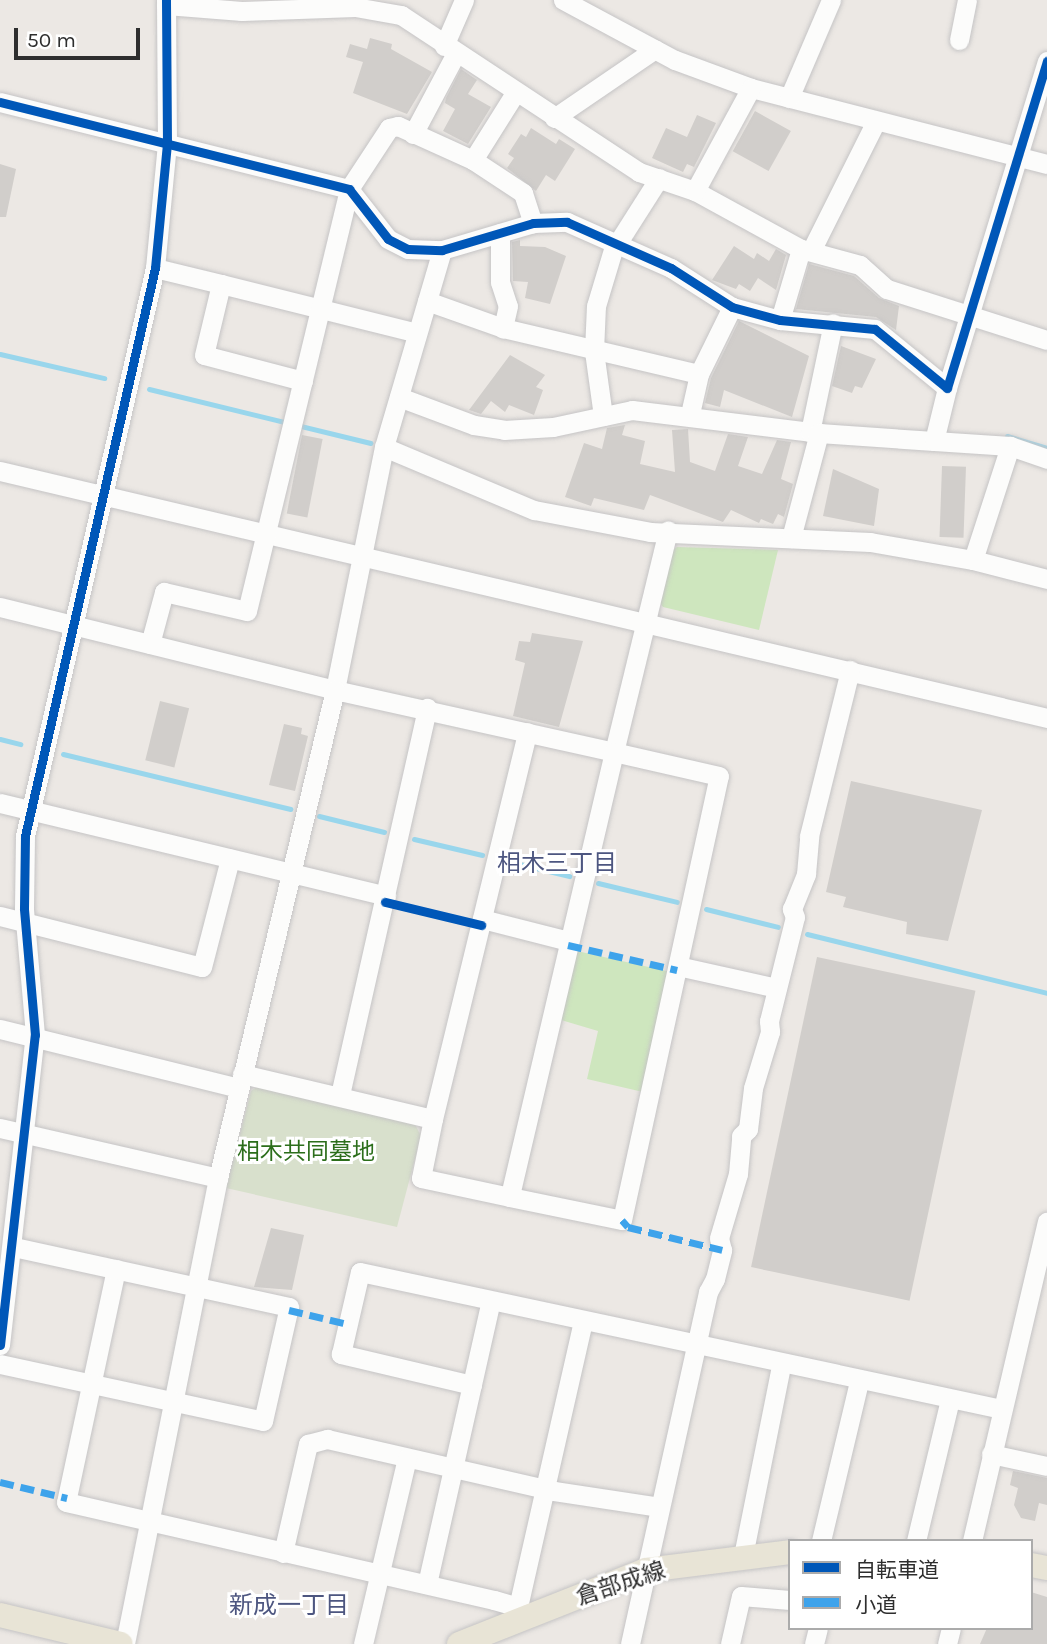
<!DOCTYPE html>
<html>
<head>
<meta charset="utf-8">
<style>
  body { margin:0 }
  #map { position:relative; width:1047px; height:1644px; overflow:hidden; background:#ece8e4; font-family:Karla,"Noto Sans JP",sans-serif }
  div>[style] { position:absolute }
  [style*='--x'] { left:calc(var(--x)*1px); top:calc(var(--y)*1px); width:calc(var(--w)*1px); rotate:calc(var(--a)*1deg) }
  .green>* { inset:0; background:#cee6be }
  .cemetery>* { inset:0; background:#d8e0cc }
  .stream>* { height:5px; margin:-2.5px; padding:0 2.5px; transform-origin:2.5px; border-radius:2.5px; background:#99d6ec }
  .building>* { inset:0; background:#d1cecb; transform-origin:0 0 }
  .roads { filter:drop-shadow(0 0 2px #c5c4c5) drop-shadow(0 0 2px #c5c4c5) }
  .minor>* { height:19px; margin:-9.5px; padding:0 9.5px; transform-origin:9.5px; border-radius:9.5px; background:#fcfcfb }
  .major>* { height:24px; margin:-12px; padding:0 12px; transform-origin:12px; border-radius:12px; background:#e8e4d6 }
  .quiet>* { height:7px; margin-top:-3.5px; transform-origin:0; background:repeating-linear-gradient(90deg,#3ea3eb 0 14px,transparent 0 21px) }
  .cycleway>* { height:9px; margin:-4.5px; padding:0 4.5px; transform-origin:4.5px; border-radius:4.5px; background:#0057b8 }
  span { translate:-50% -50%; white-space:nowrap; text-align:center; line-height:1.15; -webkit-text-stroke:6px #fff; paint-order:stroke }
  .park-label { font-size:23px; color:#2c6e1b }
  .street-label { font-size:23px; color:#2e2e2e }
  .neighbourhood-label { font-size:24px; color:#4d5680 }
  .legend { position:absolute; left:788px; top:1539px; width:245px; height:91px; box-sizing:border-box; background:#fff; border:2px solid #ababab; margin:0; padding:9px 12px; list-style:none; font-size:21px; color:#2e2e2e }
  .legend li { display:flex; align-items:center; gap:14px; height:35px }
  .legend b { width:35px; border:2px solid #ababab }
  .scale { position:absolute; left:14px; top:28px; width:126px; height:32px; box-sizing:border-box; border:4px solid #2e2e2e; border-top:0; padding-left:9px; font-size:21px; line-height:24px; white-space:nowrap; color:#2e2e2e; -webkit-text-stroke:5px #fff; paint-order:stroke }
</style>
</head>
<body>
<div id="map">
  <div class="green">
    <i style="clip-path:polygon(677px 547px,778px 550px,759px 630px,663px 607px,657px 599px,669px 553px)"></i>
    <i style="clip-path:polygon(577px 951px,671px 972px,643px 1092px,587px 1079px,598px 1031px,561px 1020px)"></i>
  </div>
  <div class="cemetery">
    <i style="clip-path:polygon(258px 1086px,415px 1124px,421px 1136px,397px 1227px,226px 1188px,251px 1091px)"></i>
  </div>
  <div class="stream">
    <i style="--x:0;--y:354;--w:107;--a:13"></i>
    <i style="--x:149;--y:389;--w:228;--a:13.7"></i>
    <i style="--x:1007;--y:436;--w:42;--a:16.7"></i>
    <i style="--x:0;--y:739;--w:21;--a:14"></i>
    <i style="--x:63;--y:754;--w:234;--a:13.6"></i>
    <i style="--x:319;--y:816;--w:67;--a:13.8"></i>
    <i style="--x:414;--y:839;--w:70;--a:13.2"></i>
    <i style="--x:511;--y:862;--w:60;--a:13.6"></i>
    <i style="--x:598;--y:883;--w:81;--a:13.5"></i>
    <i style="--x:706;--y:909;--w:74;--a:14"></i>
    <i style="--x:807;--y:934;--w:247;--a:13.8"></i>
  </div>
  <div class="building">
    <i style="clip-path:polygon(370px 38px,392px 44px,391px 49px,432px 72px,407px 114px,353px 93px,363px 62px,346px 57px,350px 44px,367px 49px)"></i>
    <i style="clip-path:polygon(461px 69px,477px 80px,468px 94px,491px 107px,468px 144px,443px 131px,455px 109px,445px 103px,446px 98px)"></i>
    <i style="left:755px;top:111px;width:41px;height:46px;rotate:29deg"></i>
    <i style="clip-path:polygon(697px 115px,716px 123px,694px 167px,687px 164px,683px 172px,652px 158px,666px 128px,687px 137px)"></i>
    <i style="clip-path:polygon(531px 128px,556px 144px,559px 139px,575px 149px,555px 181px,546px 175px,536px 191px,507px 168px,514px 158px,508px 154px,521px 134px,526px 137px)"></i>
    <i style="clip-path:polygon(0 164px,16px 169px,6px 217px,0 217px)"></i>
    <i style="clip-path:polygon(520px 240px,520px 246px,545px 247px,566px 256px,550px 304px,525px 298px,528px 282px,513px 281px,512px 242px)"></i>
    <i style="clip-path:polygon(734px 246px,754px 259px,757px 253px,769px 261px,776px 249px,786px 255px,776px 290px,758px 278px,750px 291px,739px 284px,736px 289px,712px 280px)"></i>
    <i style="clip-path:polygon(809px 264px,854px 276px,879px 298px,899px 306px,896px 330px,876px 317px,796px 309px)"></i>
    <i style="clip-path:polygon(739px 321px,809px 356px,792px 417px,724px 390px,720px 407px,705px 403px,711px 378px)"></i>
    <i style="clip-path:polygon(841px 346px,876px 359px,862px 388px,855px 386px,852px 393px,832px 386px)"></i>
    <i style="clip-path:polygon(510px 355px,545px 375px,536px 387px,543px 390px,534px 415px,509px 405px,505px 412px,491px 401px,481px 414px,469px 410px)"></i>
    <i style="clip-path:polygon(625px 425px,622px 435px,645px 441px,640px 464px,675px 472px,672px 430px,688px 429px,690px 462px,715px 471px,728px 434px,748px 437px,738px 466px,762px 474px,777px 440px,791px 442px,781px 479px,793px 484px,784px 517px,778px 514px,773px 524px,761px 519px,759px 523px,731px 510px,723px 522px,650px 495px,644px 510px,594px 498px,591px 506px,565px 497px,584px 443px,602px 449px,607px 428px)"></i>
    <i style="left:302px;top:435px;width:21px;height:80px;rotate:11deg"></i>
    <i style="left:942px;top:466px;width:24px;height:71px;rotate:2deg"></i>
    <i style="clip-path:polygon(833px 469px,879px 489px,874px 526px,823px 516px)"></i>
    <i style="clip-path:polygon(532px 633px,583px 641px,559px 727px,513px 716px,525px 663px,515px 660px,519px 641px,530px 642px)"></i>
    <i style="left:160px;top:701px;width:30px;height:61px;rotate:14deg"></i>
    <i style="clip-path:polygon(284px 724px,302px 728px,301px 734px,308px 736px,295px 791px,269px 785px)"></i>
    <i style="clip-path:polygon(851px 781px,982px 810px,948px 941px,906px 934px,907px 922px,843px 907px,846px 897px,826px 892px)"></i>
    <i style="left:817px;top:957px;width:162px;height:317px;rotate:12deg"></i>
    <i style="clip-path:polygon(271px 1228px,304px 1235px,292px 1290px,254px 1287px)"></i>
    <i style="clip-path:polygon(1013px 1471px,1047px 1478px,1047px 1505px,1039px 1503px,1035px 1521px,1021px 1518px,1014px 1505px,1018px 1488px,1010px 1485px)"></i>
    <i style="clip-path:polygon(1031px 1592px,1047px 1597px,1047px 1644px,980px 1644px,987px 1628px,1031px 1628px)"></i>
  </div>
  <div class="roads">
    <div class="minor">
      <i style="--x:563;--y:0;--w:127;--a:28.2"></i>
      <i style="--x:675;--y:60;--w:81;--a:20.2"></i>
      <i style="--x:751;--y:88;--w:306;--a:14.4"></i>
      <i style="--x:166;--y:5;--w:76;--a:4.5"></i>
      <i style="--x:242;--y:11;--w:113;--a:-2"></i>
      <i style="--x:355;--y:7;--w:47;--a:9.9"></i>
      <i style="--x:401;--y:15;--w:285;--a:33.4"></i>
      <i style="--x:639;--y:172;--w:59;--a:18.7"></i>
      <i style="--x:695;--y:191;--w:121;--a:28.7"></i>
      <i style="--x:801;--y:249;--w:61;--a:15.2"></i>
      <i style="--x:860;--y:265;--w:36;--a:42"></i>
      <i style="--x:887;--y:289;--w:168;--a:17.7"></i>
      <i style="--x:959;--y:40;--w:41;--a:-78.7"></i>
      <i style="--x:444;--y:46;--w:50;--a:-66.5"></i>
      <i style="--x:789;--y:98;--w:107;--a:-66.8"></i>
      <i style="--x:0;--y:102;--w:360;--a:14"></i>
      <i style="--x:349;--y:189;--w:63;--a:52"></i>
      <i style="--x:388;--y:239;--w:22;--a:27"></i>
      <i style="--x:408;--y:249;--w:34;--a:2"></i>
      <i style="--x:442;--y:250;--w:95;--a:-16.5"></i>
      <i style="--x:533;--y:223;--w:34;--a:-2"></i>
      <i style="--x:567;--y:222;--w:114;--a:23.9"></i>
      <i style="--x:671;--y:268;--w:72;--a:32.6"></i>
      <i style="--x:732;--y:307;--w:50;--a:15.2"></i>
      <i style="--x:780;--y:320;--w:95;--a:5.4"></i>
      <i style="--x:875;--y:329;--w:93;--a:39.3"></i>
      <i style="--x:947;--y:388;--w:342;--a:-73"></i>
      <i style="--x:554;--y:118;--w:122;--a:-34.3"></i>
      <i style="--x:413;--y:134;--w:89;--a:-62"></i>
      <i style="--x:473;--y:160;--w:79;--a:-57.9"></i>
      <i style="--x:695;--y:191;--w:117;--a:-61.5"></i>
      <i style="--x:500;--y:233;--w:49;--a:90"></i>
      <i style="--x:500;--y:282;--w:25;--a:72"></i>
      <i style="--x:508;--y:306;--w:23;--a:103"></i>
      <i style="--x:617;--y:244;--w:78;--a:-57.5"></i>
      <i style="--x:442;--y:250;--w:205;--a:106.4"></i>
      <i style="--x:384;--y:447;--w:248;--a:101.4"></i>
      <i style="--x:335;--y:690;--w:286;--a:12.5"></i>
      <i style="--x:614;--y:752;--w:228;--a:-76.3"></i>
      <i style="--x:811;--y:251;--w:145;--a:-63.4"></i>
      <i style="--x:155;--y:268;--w:68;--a:13.6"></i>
      <i style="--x:427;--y:301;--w:81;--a:19.6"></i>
      <i style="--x:503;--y:328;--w:201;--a:13.2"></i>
      <i style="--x:699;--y:374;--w:75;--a:-63.8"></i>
      <i style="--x:780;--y:320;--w:74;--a:-73.5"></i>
      <i style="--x:303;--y:381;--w:102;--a:-165.3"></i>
      <i style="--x:204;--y:355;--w:73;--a:-76.5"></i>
      <i style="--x:221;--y:284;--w:202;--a:14"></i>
      <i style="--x:399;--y:397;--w:80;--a:20.5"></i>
      <i style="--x:474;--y:425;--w:30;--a:9"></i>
      <i style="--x:504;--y:430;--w:49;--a:-3.5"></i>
      <i style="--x:553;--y:427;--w:81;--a:-12.1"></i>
      <i style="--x:632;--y:410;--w:188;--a:7"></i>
      <i style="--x:819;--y:433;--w:115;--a:4"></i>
      <i style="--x:690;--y:414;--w:41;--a:-77.3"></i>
      <i style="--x:603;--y:416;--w:66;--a:-97.9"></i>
      <i style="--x:594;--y:351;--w:45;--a:-87.5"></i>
      <i style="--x:596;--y:306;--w:66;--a:-73.2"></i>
      <i style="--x:810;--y:432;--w:111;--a:-78.1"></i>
      <i style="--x:1010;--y:446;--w:39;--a:19"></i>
      <i style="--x:384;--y:447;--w:163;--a:22.8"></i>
      <i style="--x:534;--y:510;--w:118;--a:10.7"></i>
      <i style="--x:650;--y:532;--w:220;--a:2.6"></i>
      <i style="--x:870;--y:542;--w:105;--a:9.9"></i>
      <i style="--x:973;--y:560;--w:120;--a:-72"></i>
      <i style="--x:1010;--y:446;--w:76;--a:-176.2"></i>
      <i style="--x:934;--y:441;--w:55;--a:-76.2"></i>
      <i style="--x:0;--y:471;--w:1076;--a:13.27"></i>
      <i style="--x:791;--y:538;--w:109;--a:-75.1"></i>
      <i style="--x:973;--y:560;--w:76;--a:14.4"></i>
      <i style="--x:0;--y:607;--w:345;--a:13.9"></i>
      <i style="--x:335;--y:690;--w:502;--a:103.48"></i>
      <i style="--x:218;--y:1178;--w:475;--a:101.3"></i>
      <i style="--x:150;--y:644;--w:54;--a:-74.9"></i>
      <i style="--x:164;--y:592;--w:85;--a:12.9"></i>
      <i style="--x:247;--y:611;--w:434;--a:-76.4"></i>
      <i style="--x:349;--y:189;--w:73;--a:-56.7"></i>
      <i style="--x:389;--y:128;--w:9;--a:-13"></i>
      <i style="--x:398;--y:126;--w:82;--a:24.4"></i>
      <i style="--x:473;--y:160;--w:60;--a:33.4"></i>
      <i style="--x:523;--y:193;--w:32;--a:72"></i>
      <i style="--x:0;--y:803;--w:397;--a:13.5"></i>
      <i style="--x:0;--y:916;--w:208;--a:14.2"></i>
      <i style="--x:202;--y:967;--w:112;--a:-75.5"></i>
      <i style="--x:482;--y:919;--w:89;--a:14.3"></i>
      <i style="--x:678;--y:966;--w:101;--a:12.5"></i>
      <i style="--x:0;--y:1029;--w:246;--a:13.9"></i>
      <i style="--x:242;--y:1074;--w:196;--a:13.3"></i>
      <i style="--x:433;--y:1119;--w:398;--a:-76.3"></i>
      <i style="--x:340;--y:1095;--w:397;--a:-77.3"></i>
      <i style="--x:433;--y:1119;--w:60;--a:101.5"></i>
      <i style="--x:421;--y:1178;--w:91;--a:12.1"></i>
      <i style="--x:510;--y:1197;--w:114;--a:11.6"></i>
      <i style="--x:622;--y:1220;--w:454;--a:-77.7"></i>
      <i style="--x:719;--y:776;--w:108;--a:-167.1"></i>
      <i style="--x:614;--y:752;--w:457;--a:103.2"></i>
      <i style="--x:0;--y:1128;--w:224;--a:12.9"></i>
      <i style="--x:116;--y:1269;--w:238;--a:102.1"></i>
      <i style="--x:66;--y:1502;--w:439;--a:12.9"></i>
      <i style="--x:494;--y:1600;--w:25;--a:16"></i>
      <i style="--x:518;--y:1607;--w:14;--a:45"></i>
      <i style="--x:0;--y:1345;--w:312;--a:-83.6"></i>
      <i style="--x:35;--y:1035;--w:127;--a:-95"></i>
      <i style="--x:24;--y:908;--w:72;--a:-89.2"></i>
      <i style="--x:25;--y:836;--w:583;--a:-77.11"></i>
      <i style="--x:155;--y:268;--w:125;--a:-84.5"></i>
      <i style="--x:167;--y:144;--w:144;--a:-90.4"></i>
      <i style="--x:0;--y:1364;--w:269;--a:12.2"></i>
      <i style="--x:263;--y:1421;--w:117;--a:-77.2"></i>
      <i style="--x:289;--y:1307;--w:281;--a:-167.7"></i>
      <i style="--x:472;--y:1385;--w:135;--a:-166.7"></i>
      <i style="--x:341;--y:1354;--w:84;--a:-77"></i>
      <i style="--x:360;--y:1272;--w:656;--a:12.05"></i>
      <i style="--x:991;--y:1454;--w:57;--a:12.1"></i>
      <i style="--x:821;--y:1541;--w:164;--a:-76.6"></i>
      <i style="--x:916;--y:1541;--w:146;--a:-76.5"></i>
      <i style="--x:972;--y:1541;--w:328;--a:-76.8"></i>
      <i style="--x:283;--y:1553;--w:112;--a:-77.1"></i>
      <i style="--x:308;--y:1444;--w:20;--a:-15"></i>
      <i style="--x:327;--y:1439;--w:233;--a:12.9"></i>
      <i style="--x:554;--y:1491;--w:107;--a:8.6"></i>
      <i style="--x:743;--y:1556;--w:195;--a:-78.7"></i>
      <i style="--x:427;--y:1584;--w:290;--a:-77.3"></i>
      <i style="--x:518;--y:1607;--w:294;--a:-77.2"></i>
      <i style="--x:363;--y:1644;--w:191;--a:-76.7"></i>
      <i style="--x:630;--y:1644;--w:361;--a:-77.5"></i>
      <i style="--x:708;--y:1292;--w:15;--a:-62"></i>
      <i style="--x:715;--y:1279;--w:30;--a:-76"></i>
      <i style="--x:722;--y:1250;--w:12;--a:-104"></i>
      <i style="--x:719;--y:1238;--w:67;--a:-73.5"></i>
      <i style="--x:738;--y:1174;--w:38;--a:-85"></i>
      <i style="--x:741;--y:1136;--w:10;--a:-45"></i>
      <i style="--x:748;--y:1129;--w:41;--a:-83"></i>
      <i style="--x:753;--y:1088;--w:59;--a:-73.1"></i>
      <i style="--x:770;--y:1032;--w:11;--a:-95"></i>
      <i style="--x:769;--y:1021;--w:107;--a:-76"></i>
      <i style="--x:795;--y:917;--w:9;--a:-111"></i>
      <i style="--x:792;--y:909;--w:38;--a:-68"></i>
      <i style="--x:806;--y:874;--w:38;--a:-85"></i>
      <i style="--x:809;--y:836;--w:171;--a:-76.1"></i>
      <i style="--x:730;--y:1644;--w:49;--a:-77.1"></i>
      <i style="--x:741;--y:1596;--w:49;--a:4.7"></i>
      <i style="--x:814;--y:1644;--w:16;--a:-76"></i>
      <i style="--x:947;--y:1644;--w:16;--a:-76"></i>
    </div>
    <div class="major">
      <i style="--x:1031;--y:1565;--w:16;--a:11"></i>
      <i style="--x:0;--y:1615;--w:124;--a:13.5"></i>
      <i style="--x:459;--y:1644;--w:201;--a:-21.6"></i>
      <i style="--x:646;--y:1570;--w:145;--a:-7.1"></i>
    </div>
  </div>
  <div class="quiet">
    <i style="--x:568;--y:945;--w:112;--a:12.9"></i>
    <i style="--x:622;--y:1220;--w:9;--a:49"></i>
    <i style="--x:628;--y:1227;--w:97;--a:13.7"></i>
    <i style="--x:289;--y:1310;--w:61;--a:13.3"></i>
    <i style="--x:0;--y:1482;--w:69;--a:13.4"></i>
  </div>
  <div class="cycleway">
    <i style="--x:0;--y:102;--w:360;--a:14"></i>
    <i style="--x:349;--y:189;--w:63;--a:52"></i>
    <i style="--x:388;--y:239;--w:22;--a:27"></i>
    <i style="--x:408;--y:249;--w:34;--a:2"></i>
    <i style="--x:442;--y:250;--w:95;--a:-16.5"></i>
    <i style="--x:533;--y:223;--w:34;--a:-2"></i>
    <i style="--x:567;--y:222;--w:114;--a:23.9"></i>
    <i style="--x:671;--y:268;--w:72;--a:32.6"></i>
    <i style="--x:732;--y:307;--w:50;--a:15.2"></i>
    <i style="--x:780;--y:320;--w:95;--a:5.4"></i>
    <i style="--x:875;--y:329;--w:93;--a:39.3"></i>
    <i style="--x:947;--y:388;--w:342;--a:-73"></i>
    <i style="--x:385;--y:902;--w:99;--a:13.5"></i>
    <i style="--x:0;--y:1345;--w:312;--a:-83.6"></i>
    <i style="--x:35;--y:1035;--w:127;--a:-95"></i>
    <i style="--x:24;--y:908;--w:72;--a:-89.2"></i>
    <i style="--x:25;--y:836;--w:583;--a:-77.11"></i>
    <i style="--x:155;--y:268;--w:125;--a:-84.5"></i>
    <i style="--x:167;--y:144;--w:144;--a:-90.4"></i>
  </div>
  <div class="park-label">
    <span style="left:306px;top:1152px">相木共同墓地</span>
  </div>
  <div class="street-label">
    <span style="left:621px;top:1584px;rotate:-18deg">倉部成線</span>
  </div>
  <div class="neighbourhood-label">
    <span style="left:557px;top:864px">相木三丁目</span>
    <span style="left:289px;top:1606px">新成一丁目</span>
  </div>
  <ul class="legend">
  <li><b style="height:9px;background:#0057b8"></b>自転車道</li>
  <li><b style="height:9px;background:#3ea3eb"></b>小道</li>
  </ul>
  <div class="scale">50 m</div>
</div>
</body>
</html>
